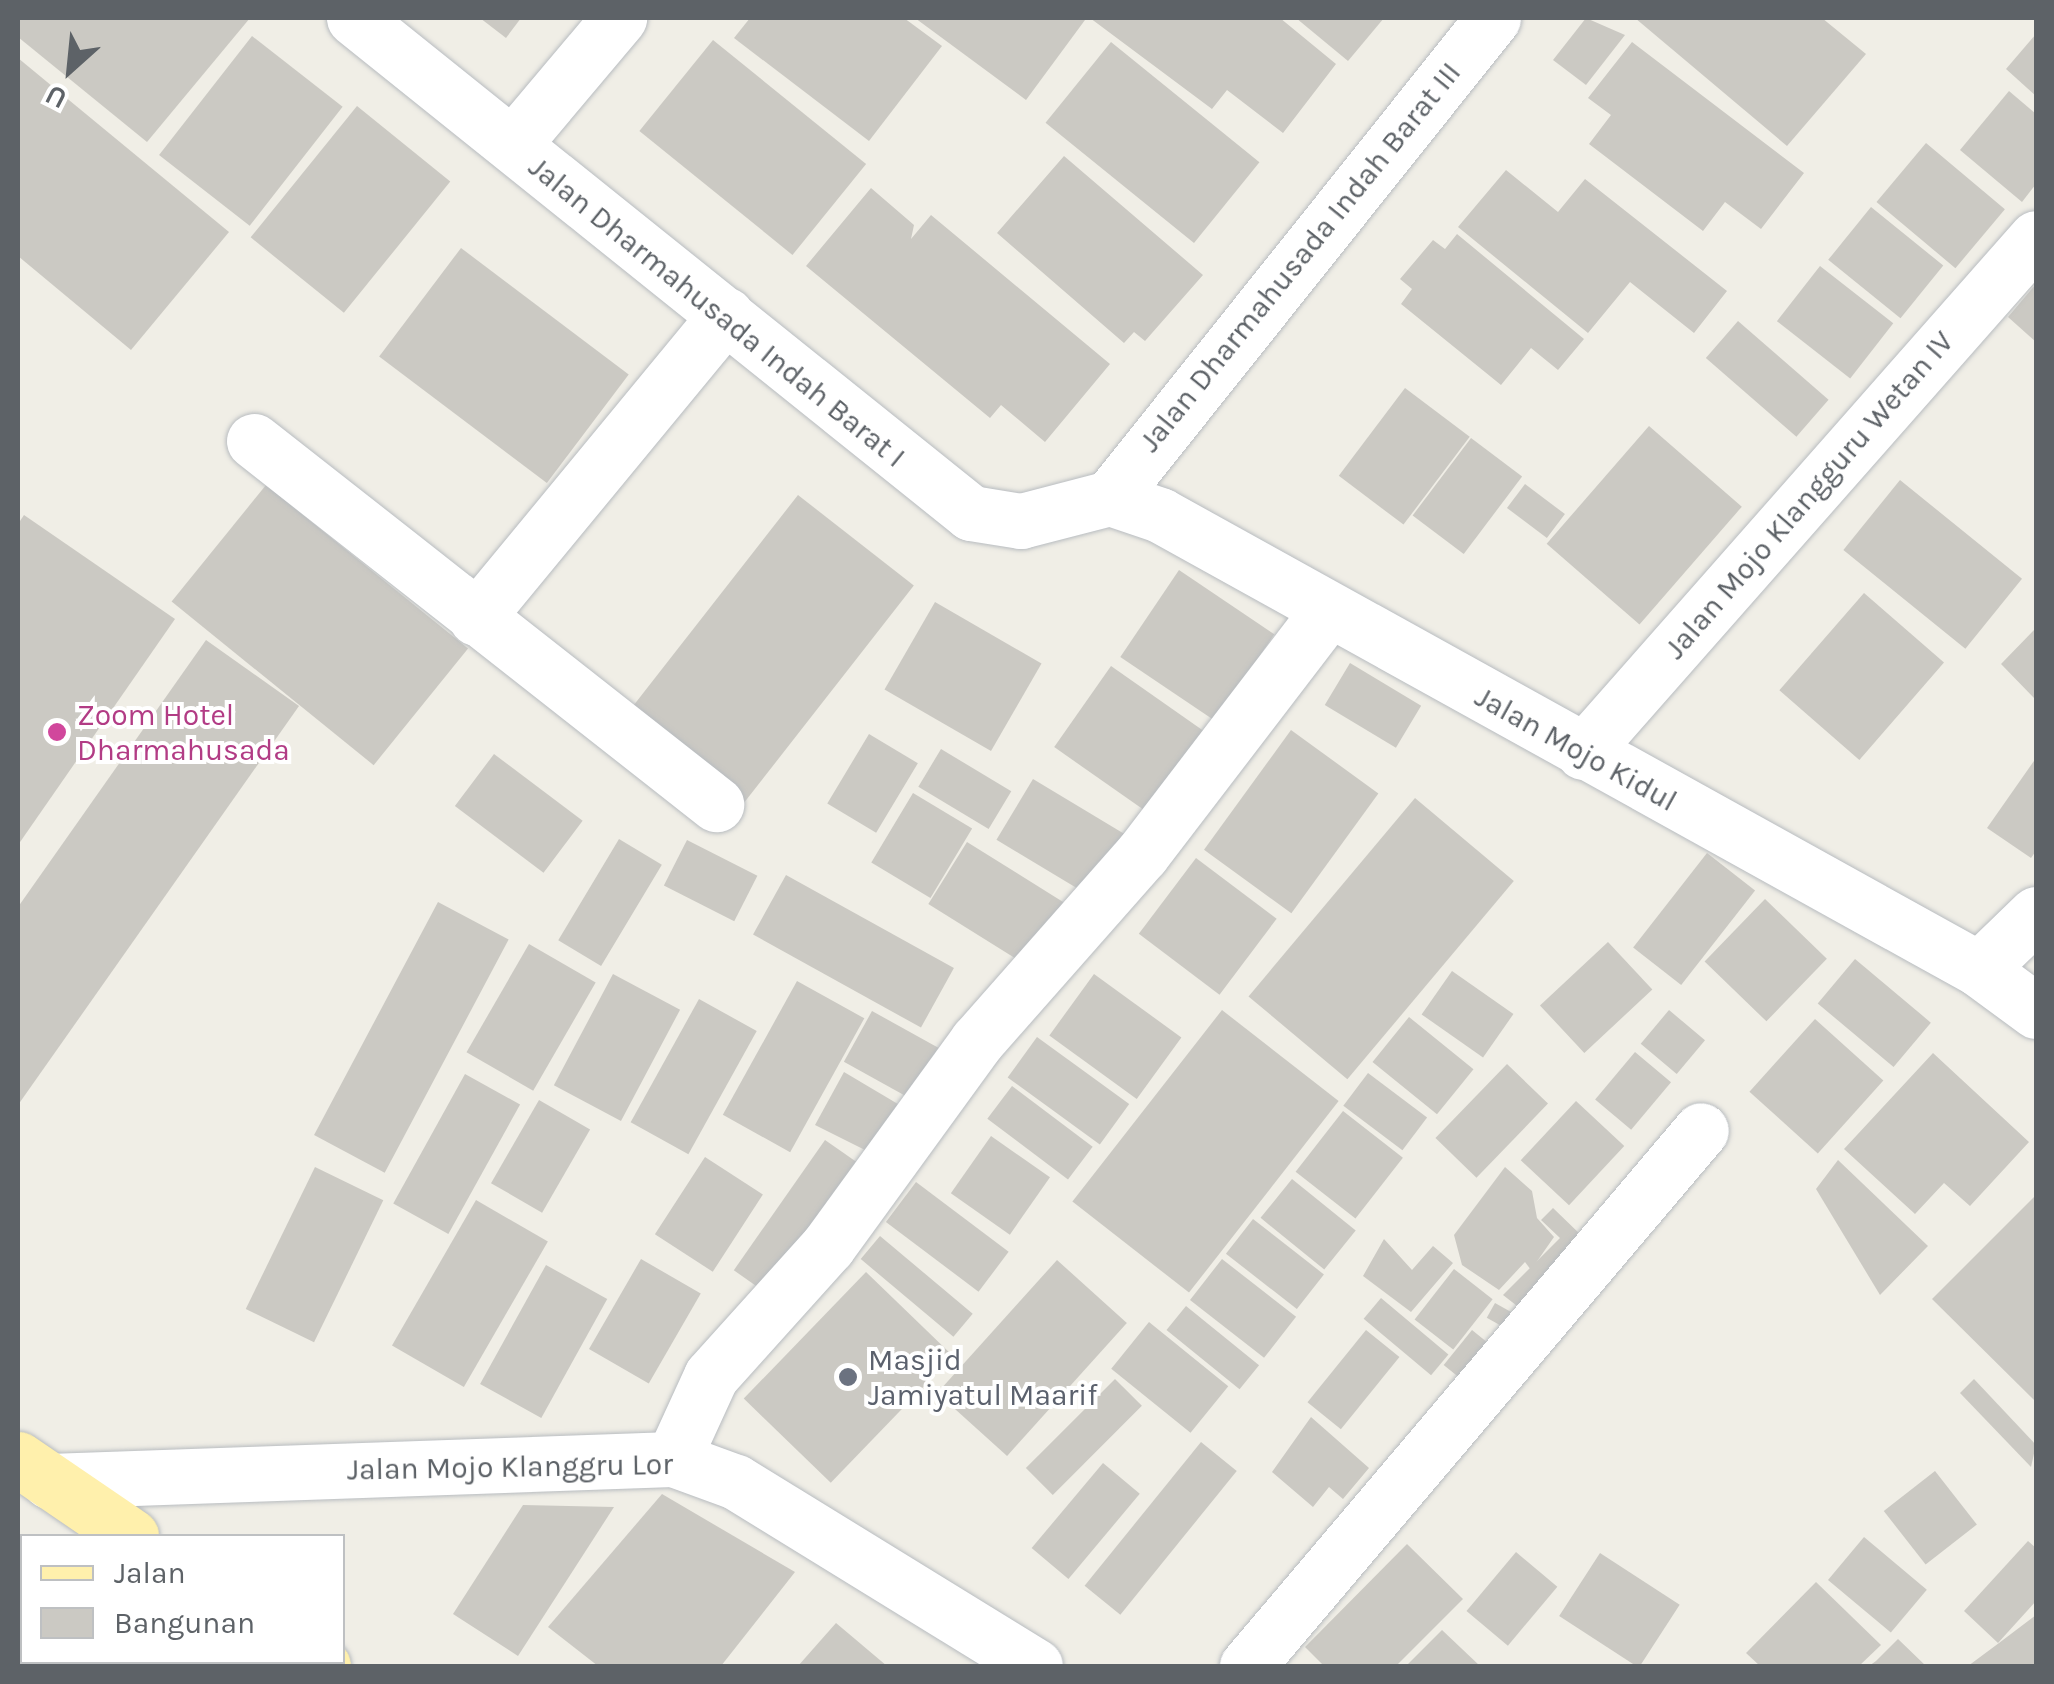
<!DOCTYPE html>
<html>
<head>
<meta charset="utf-8">
<style>
  body { margin:0 }
  #map { position:relative; width:2054px; height:1684px; overflow:hidden; background:#f0eee6; font-family:Karla,sans-serif }
  div>[style] { position:absolute }
  [style*='--x'] { left:calc(var(--x)*1px); top:calc(var(--y)*1px); width:calc(var(--w)*1px); rotate:calc(var(--a)*1deg) }
  .building>* { inset:0; background:#cbc9c3; transform-origin:0 0 }
  .roads { filter:drop-shadow(0 0 2px #b8bcc0) drop-shadow(0 0 2px #b8bcc0) }
  .minor>* { height:55px; margin:-27.5px; padding:0 27.5px; transform-origin:27.5px; border-radius:27.5px; background:#fff }
  .major>* { height:55px; margin:-27.5px; padding:0 27.5px; transform-origin:27.5px; border-radius:27.5px; background:#fff0ac }
  .dots>* { width:28px; height:28px; translate:-50% -50%; box-sizing:border-box; border:5px solid #fff; border-radius:50% }
  span { translate:-50% -50%; white-space:nowrap; text-align:center; line-height:1.15; -webkit-text-stroke:8px #fff; paint-order:stroke }
  .street-label { font-size:30px; color:#5d6267 }
  .hotel-label { font-size:30px; color:#b23c85 }
  .left { translate:0 -50%; text-align:left }
  .worship-label { font-size:30px; color:#5b616d }
  .frame { position:absolute; inset:0; border:20px solid #5d6267; pointer-events:none }
  .legend { position:absolute; left:20px; top:1534px; width:325px; height:130px; box-sizing:border-box; background:#fff; border:2px solid #bec0c2; margin:0; padding:12px 18px; list-style:none; font-size:30px; color:#5d6267 }
  .legend li { display:flex; align-items:center; gap:20px; height:50px }
  .legend b { width:50px; border:2px solid #bec0c2 }
  .north { position:absolute; left:20px; top:20px; width:100px; height:100px; -webkit-text-stroke:8px #fff; paint-order:stroke; rotate:207deg; font-size:28px; font-weight:700; line-height:40px; text-align:center; color:#5d6267 }
  .north::after { content:''; display:block; margin:auto; width:35px; height:45px; background:#5d6267; clip-path:polygon(50% 0,100% 100%,50% 72%,0 100%) }
</style>
</head>
<body>
<div id="map">
  <div class="building">
    <i style="clip-path:polygon(18px 18px,250px 18px,147px 142px,18px 37px)"></i>
    <i style="clip-path:polygon(480px 18px,521px 18px,506px 38px)"></i>
    <i style="clip-path:polygon(750px 18px,904px 18px,942px 46px,869px 141px,734px 38px)"></i>
    <i style="clip-path:polygon(915px 18px,1081px 18px,1085px 20px,1026px 100px)"></i>
    <i style="clip-path:polygon(1090px 18px,1280px 18px,1336px 64px,1283px 133px,1227px 90px,1212px 109px)"></i>
    <i style="clip-path:polygon(1296px 18px,1384px 18px,1348px 61px)"></i>
    <i style="clip-path:polygon(1586px 18px,1625px 35px,1586px 85px,1553px 60px)"></i>
    <i style="clip-path:polygon(1635px 18px,1822px 18px,1866px 54px,1787px 146px)"></i>
    <i style="clip-path:polygon(2036px 34px,2036px 96px,2006px 69px)"></i>
    <i style="left:252px;top:36px;width:115px;height:151px;rotate:38deg"></i>
    <i style="left:713px;top:40px;width:197px;height:117px;rotate:39deg"></i>
    <i style="left:1111px;top:42px;width:191px;height:104px;rotate:39deg"></i>
    <i style="clip-path:polygon(1632px 42px,1804px 173px,1761px 229px,1725px 202px,1703px 231px,1589px 144px,1611px 115px,1588px 98px)"></i>
    <i style="clip-path:polygon(18px 58px,229px 232px,131px 350px,18px 256px)"></i>
    <i style="clip-path:polygon(2009px 91px,2036px 114px,2036px 184px,2022px 202px,1960px 150px)"></i>
    <i style="left:357px;top:106px;width:120px;height:169px;rotate:39deg"></i>
    <i style="left:1926px;top:143px;width:103px;height:77px;rotate:40deg"></i>
    <i style="clip-path:polygon(1064px 156px,1203px 275px,1145px 341px,1134px 332px,1124px 343px,997px 233px)"></i>
    <i style="clip-path:polygon(1506px 170px,1558px 212px,1585px 179px,1727px 291px,1694px 333px,1630px 282px,1588px 333px,1458px 227px)"></i>
    <i style="clip-path:polygon(871px 188px,914px 225px,911px 239px,931px 215px,1110px 364px,1045px 442px,1001px 405px,990px 418px,806px 266px)"></i>
    <i style="left:1871px;top:207px;width:93px;height:68px;rotate:39deg"></i>
    <i style="clip-path:polygon(1457px 234px,1584px 339px,1558px 370px,1531px 348px,1501px 385px,1401px 304px,1412px 289px,1400px 279px,1433px 240px,1445px 249px)"></i>
    <i style="left:461px;top:248px;width:210px;height:136px;rotate:37deg"></i>
    <i style="left:1820px;top:266px;width:93px;height:70px;rotate:38deg"></i>
    <i style="clip-path:polygon(2036px 284px,2036px 342px,2008px 317px)"></i>
    <i style="left:1738px;top:321px;width:120px;height:49px;rotate:41deg"></i>
    <i style="left:1405px;top:388px;width:81px;height:110px;rotate:37deg"></i>
    <i style="left:1649px;top:426px;width:123px;height:156px;rotate:41deg"></i>
    <i style="left:1471px;top:438px;width:64px;height:97px;rotate:37deg"></i>
    <i style="left:1900px;top:480px;width:157px;height:90px;rotate:39deg"></i>
    <i style="left:1525px;top:484px;width:50px;height:30px;rotate:37deg"></i>
    <i style="left:266px;top:485px;width:260px;height:150px;rotate:39deg"></i>
    <i style="left:798px;top:495px;width:147px;height:279px;rotate:38deg"></i>
    <i style="clip-path:polygon(24px 515px,175px 619px,18px 845px,18px 524px)"></i>
    <i style="left:1179px;top:570px;width:115px;height:105px;rotate:34deg"></i>
    <i style="left:1864px;top:593px;width:106px;height:129px;rotate:41deg"></i>
    <i style="left:935px;top:602px;width:123px;height:101px;rotate:30deg"></i>
    <i style="clip-path:polygon(2036px 628px,2036px 700px,2001px 664px)"></i>
    <i style="clip-path:polygon(206px 640px,299px 706px,18px 1105px,18px 907px)"></i>
    <i style="left:1350px;top:663px;width:83px;height:49px;rotate:31deg"></i>
    <i style="left:1111px;top:666px;width:121px;height:99px;rotate:35deg"></i>
    <i style="left:1291px;top:730px;width:108px;height:148px;rotate:36deg"></i>
    <i style="left:869px;top:734px;width:57px;height:81px;rotate:31deg"></i>
    <i style="left:941px;top:749px;width:82px;height:44px;rotate:31deg"></i>
    <i style="left:494px;top:754px;width:111px;height:65px;rotate:37deg"></i>
    <i style="clip-path:polygon(2036px 758px,2036px 851px,2031px 858px,1987px 828px)"></i>
    <i style="left:1033px;top:779px;width:113px;height:71px;rotate:31deg"></i>
    <i style="left:913px;top:793px;width:69px;height:81px;rotate:31deg"></i>
    <i style="left:1415px;top:798px;width:129px;height:259px;rotate:40deg"></i>
    <i style="left:619px;top:839px;width:50px;height:118px;rotate:31deg"></i>
    <i style="left:687px;top:840px;width:79px;height:51px;rotate:27deg"></i>
    <i style="left:967px;top:842px;width:126px;height:73px;rotate:32deg"></i>
    <i style="left:1707px;top:853px;width:61px;height:120px;rotate:38deg"></i>
    <i style="left:1196px;top:858px;width:101px;height:95px;rotate:37deg"></i>
    <i style="left:786px;top:875px;width:192px;height:68px;rotate:29deg"></i>
    <i style="left:1765px;top:899px;width:86px;height:87px;rotate:44deg"></i>
    <i style="left:438px;top:902px;width:80px;height:264px;rotate:28deg"></i>
    <i style="left:1608px;top:942px;width:65px;height:93px;rotate:47deg"></i>
    <i style="left:529px;top:944px;width:77px;height:125px;rotate:30deg"></i>
    <i style="left:1855px;top:959px;width:99px;height:58px;rotate:40deg"></i>
    <i style="left:1452px;top:971px;width:75px;height:53px;rotate:35deg"></i>
    <i style="left:613px;top:974px;width:76px;height:126px;rotate:28deg"></i>
    <i style="left:1094px;top:974px;width:108px;height:76px;rotate:36deg"></i>
    <i style="left:797px;top:981px;width:77px;height:153px;rotate:29deg"></i>
    <i style="left:699px;top:999px;width:66px;height:141px;rotate:29deg"></i>
    <i style="left:1222px;top:1010px;width:148px;height:243px;rotate:38deg"></i>
    <i style="left:1669px;top:1010px;width:47px;height:44px;rotate:40deg"></i>
    <i style="left:872px;top:1011px;width:100px;height:58px;rotate:29deg"></i>
    <i style="left:1409px;top:1017px;width:83px;height:58px;rotate:39deg"></i>
    <i style="left:1815px;top:1019px;width:92px;height:98px;rotate:42deg"></i>
    <i style="left:1037px;top:1037px;width:114px;height:50px;rotate:36deg"></i>
    <i style="left:1635px;top:1052px;width:47px;height:62px;rotate:40deg"></i>
    <i style="clip-path:polygon(1933px 1053px,2029px 1142px,1970px 1206px,1944px 1183px,1915px 1214px,1844px 1149px)"></i>
    <i style="left:1507px;top:1064px;width:57px;height:103px;rotate:44deg"></i>
    <i style="clip-path:polygon(844px 1072px,908px 1110px,877px 1156px,815px 1125px)"></i>
    <i style="left:1368px;top:1073px;width:74px;height:41px;rotate:37deg"></i>
    <i style="left:465px;top:1074px;width:63px;height:148px;rotate:29deg"></i>
    <i style="left:1012px;top:1086px;width:101px;height:41px;rotate:37deg"></i>
    <i style="left:539px;top:1100px;width:59px;height:96px;rotate:30deg"></i>
    <i style="left:1576px;top:1101px;width:66px;height:81px;rotate:43deg"></i>
    <i style="left:1343px;top:1111px;width:76px;height:77px;rotate:38deg"></i>
    <i style="left:991px;top:1136px;width:72px;height:70px;rotate:35deg"></i>
    <i style="left:825px;top:1140px;width:39px;height:159px;rotate:35deg"></i>
    <i style="left:705px;top:1157px;width:69px;height:92px;rotate:33deg"></i>
    <i style="clip-path:polygon(1838px 1160px,1928px 1246px,1880px 1295px,1816px 1189px)"></i>
    <i style="left:315px;top:1167px;width:76px;height:158px;rotate:26deg"></i>
    <i style="clip-path:polygon(1505px 1167px,1532px 1191px,1537px 1218px,1554px 1237px,1531px 1270px,1525px 1262px,1499px 1290px,1462px 1265px,1454px 1235px)"></i>
    <i style="left:1292px;top:1179px;width:82px;height:50px;rotate:39deg"></i>
    <i style="left:916px;top:1182px;width:116px;height:50px;rotate:37deg"></i>
    <i style="clip-path:polygon(2036px 1195px,2036px 1402px,1932px 1299px)"></i>
    <i style="left:476px;top:1200px;width:83px;height:168px;rotate:30deg"></i>
    <i style="clip-path:polygon(1553px 1208px,1582px 1236px,1521px 1309px,1503px 1295px,1560px 1238px,1541px 1220px)"></i>
    <i style="left:1253px;top:1219px;width:90px;height:44px;rotate:38deg"></i>
    <i style="left:880px;top:1236px;width:121px;height:30px;rotate:40deg"></i>
    <i style="clip-path:polygon(1384px 1239px,1412px 1270px,1433px 1246px,1453px 1263px,1411px 1312px,1363px 1276px)"></i>
    <i style="left:641px;top:1259px;width:69px;height:104px;rotate:30deg"></i>
    <i style="left:1222px;top:1259px;width:94px;height:52px;rotate:38deg"></i>
    <i style="left:1057px;top:1260px;width:94px;height:179px;rotate:42deg"></i>
    <i style="left:546px;top:1265px;width:70px;height:136px;rotate:29deg"></i>
    <i style="left:1454px;top:1269px;width:49px;height:64px;rotate:38deg"></i>
    <i style="left:866px;top:1272px;width:121px;height:176px;rotate:44deg"></i>
    <i style="left:1381px;top:1298px;width:88px;height:27px;rotate:40deg"></i>
    <i style="left:1495px;top:1303px;width:23px;height:17px;rotate:29deg"></i>
    <i style="left:1186px;top:1306px;width:94px;height:31px;rotate:39deg"></i>
    <i style="left:1149px;top:1322px;width:102px;height:60px;rotate:39deg"></i>
    <i style="left:1366px;top:1330px;width:43px;height:93px;rotate:39deg"></i>
    <i style="left:1472px;top:1330px;width:33px;height:45px;rotate:39deg"></i>
    <i style="left:1115px;top:1379px;width:38px;height:126px;rotate:45deg"></i>
    <i style="clip-path:polygon(1974px 1379px,2036px 1445px,2031px 1467px,1960px 1393px)"></i>
    <i style="clip-path:polygon(1311px 1417px,1369px 1468px,1343px 1499px,1329px 1487px,1313px 1507px,1272px 1472px)"></i>
    <i style="left:1201px;top:1442px;width:46px;height:185px;rotate:39deg"></i>
    <i style="left:1103px;top:1463px;width:48px;height:111px;rotate:40deg"></i>
    <i style="left:1935px;top:1471px;width:68px;height:65px;rotate:52deg"></i>
    <i style="clip-path:polygon(662px 1494px,795px 1572px,721px 1666px,598px 1666px,548px 1627px)"></i>
    <i style="clip-path:polygon(523px 1505px,614px 1507px,518px 1656px,453px 1614px)"></i>
    <i style="left:1864px;top:1537px;width:82px;height:56px;rotate:40deg"></i>
    <i style="clip-path:polygon(2028px 1541px,2036px 1548px,2036px 1601px,1998px 1643px,1964px 1611px)"></i>
    <i style="clip-path:polygon(1407px 1544px,1463px 1599px,1396px 1666px,1324px 1666px,1305px 1647px)"></i>
    <i style="left:1516px;top:1552px;width:54px;height:77px;rotate:40deg"></i>
    <i style="left:1600px;top:1553px;width:95px;height:75px;rotate:33deg"></i>
    <i style="clip-path:polygon(1816px 1582px,1881px 1645px,1859px 1666px,1760px 1666px,1746px 1653px)"></i>
    <i style="clip-path:polygon(2036px 1615px,2036px 1666px,1968px 1666px,1999px 1643px)"></i>
    <i style="clip-path:polygon(836px 1623px,887px 1666px,798px 1666px)"></i>
    <i style="clip-path:polygon(1442px 1630px,1480px 1666px,1406px 1666px)"></i>
    <i style="clip-path:polygon(1898px 1639px,1926px 1666px,1869px 1666px,1876px 1661px)"></i>
  </div>
  <div class="roads">
    <div class="minor">
      <i style="--x:354;--y:18;--w:791;--a:38.74"></i>
      <i style="--x:971;--y:513;--w:51;--a:9.1"></i>
      <i style="--x:1021;--y:521;--w:92;--a:-14.5"></i>
      <i style="--x:1110;--y:498;--w:53;--a:18.8"></i>
      <i style="--x:1160;--y:515;--w:936;--a:29"></i>
      <i style="--x:1979;--y:969;--w:71;--a:36.4"></i>
      <i style="--x:513;--y:144;--w:165;--a:-49.9"></i>
      <i style="--x:254;--y:441;--w:588;--a:38.16"></i>
      <i style="--x:1110;--y:498;--w:614;--a:-51.41"></i>
      <i style="--x:476;--y:618;--w:393;--a:-50.5"></i>
      <i style="--x:1583;--y:752;--w:685;--a:-48.61"></i>
      <i style="--x:1979;--y:969;--w:79;--a:-44"></i>
      <i style="--x:673;--y:1459;--w:91;--a:-65.4"></i>
      <i style="--x:711;--y:1376;--w:175;--a:-48"></i>
      <i style="--x:828;--y:1246;--w:253;--a:-54"></i>
      <i style="--x:977;--y:1041;--w:249;--a:-48.6"></i>
      <i style="--x:1142;--y:854;--w:303;--a:-52.6"></i>
      <i style="--x:49;--y:1481;--w:624;--a:-2.02"></i>
      <i style="--x:673;--y:1459;--w:67;--a:20.1"></i>
      <i style="--x:736;--y:1482;--w:351;--a:31.6"></i>
      <i style="--x:1247;--y:1666;--w:702;--a:-49.73"></i>
    </div>
    <div class="major">
      <i style="--x:18;--y:1459;--w:137;--a:34.3"></i>
      <i style="--x:18;--y:1625;--w:5;--a:37"></i>
      <i style="--x:71;--y:1662;--w:8;--a:30"></i>
      <i style="--x:315;--y:1662;--w:9;--a:27"></i>
    </div>
  </div>
  <div class="dots">
    <i style="left:57px;top:732px;background:#d1479c"></i>
    <i style="left:848px;top:1377px;background:#6b7280"></i>
  </div>
  <div class="street-label">
    <span style="left:1300px;top:257px;rotate:-51deg">Jalan Dharmahusada Indah Barat III</span>
    <span style="left:717px;top:312px;rotate:39deg">Jalan Dharmahusada Indah Barat I</span>
    <span style="left:1809px;top:495px;rotate:-49deg">Jalan Mojo Klangguru Wetan IV</span>
    <span style="left:1576px;top:749px;rotate:29deg">Jalan Mojo Kidul</span>
    <span style="left:510px;top:1467px;rotate:-1deg">Jalan Mojo Klanggru Lor</span>
  </div>
  <div class="hotel-label">
    <span class="left" style="left:77px;top:732px">Zoom Hotel<br>Dharmahusada</span>
  </div>
  <div class="worship-label">
    <span class="left" style="left:868px;top:1377px">Masjid<br>Jamiyatul Maarif</span>
  </div>
  <div class="frame"></div>
  <ul class="legend">
  <li><b style="height:12px;background:#fff0ac"></b>Jalan</li>
  <li><b style="height:28px;background:#cbc9c3"></b>Bangunan</li>
  </ul>
  <div class="north">U</div>
</div>
</body>
</html>
